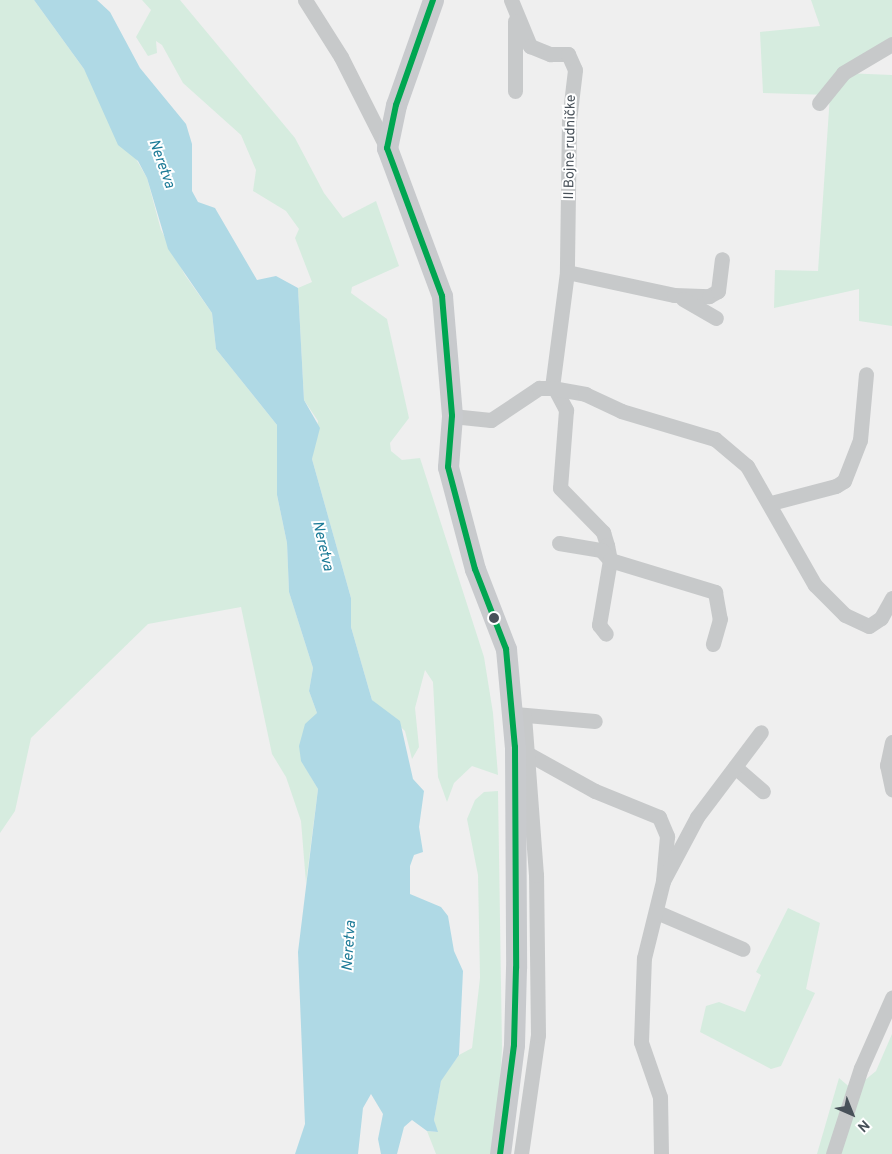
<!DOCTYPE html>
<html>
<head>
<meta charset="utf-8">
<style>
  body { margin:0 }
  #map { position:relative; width:892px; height:1154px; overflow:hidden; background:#efefef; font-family:Overpass,sans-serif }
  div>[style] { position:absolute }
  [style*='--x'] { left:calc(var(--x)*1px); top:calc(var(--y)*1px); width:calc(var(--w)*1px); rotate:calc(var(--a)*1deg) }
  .green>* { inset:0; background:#d6ecdf }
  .water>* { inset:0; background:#afd9e5 }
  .street>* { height:15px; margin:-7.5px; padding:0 7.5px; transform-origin:7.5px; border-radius:7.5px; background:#c7c9ca }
  .secondary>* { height:21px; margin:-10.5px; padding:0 10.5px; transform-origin:10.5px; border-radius:10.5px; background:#c8cacd }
  .bus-1>* { height:6px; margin:-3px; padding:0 3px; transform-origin:3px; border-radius:3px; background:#00a651 }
  .dots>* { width:14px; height:14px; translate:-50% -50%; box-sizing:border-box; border:2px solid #fff; border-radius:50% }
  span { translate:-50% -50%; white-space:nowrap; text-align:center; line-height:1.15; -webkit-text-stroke:4px #fff; paint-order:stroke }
  .street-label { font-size:14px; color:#485159 }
  .water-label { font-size:15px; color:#1d7b97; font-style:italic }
  .north { position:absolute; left:827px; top:1089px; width:50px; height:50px; -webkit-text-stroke:4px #fff; paint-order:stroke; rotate:136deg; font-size:14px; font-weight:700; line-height:20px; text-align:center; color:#485159 }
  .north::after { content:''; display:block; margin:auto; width:18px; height:22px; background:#485159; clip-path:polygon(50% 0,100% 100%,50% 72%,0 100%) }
</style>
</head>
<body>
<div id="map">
  <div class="green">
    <i style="clip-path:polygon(0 0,34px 0,84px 69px,147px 178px,161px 230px,185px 275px,212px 313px,216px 349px,277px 425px,277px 495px,287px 543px,289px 592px,313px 668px,309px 691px,317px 713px,301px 760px,318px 789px,306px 883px,301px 821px,286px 777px,272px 754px,241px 607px,148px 624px,31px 738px,15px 811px,0 833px)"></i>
    <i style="clip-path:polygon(142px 0,180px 0,295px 138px,324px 193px,343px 218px,376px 201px,399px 266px,352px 287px,351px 293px,387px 319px,409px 418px,390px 443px,391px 451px,402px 460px,420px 458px,484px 657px,493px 713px,498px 775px,472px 766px,454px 783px,447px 802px,438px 777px,433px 682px,425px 670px,415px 708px,419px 747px,412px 759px,405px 731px,372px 700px,351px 627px,351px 598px,312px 459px,318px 421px,304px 400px,298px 288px,312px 282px,295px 238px,299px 229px,286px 211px,253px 191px,256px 170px,241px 135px,183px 83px,162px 45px,156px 41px,157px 53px,148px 56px,136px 37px,151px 10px)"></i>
    <i style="clip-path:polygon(811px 0,892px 0,892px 44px,844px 73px,892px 75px,892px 326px,859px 321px,859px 289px,774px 308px,775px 270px,818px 271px,830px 95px,763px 93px,760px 32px,820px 26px)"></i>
    <i style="clip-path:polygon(498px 791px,502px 1048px,496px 1154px,436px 1154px,427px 1131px,437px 1132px,434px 1120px,441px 1080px,459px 1055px,472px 1048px,480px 978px,478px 875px,467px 819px,475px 800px,484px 792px)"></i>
    <i style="clip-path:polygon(788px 908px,820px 923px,806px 989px,815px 993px,781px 1066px,771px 1069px,700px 1032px,706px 1006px,719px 1002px,745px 1012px,761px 975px,756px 972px)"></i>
    <i style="clip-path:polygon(892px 1034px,892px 1154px,817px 1154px,839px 1078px,853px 1090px,876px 1071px)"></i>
  </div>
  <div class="water">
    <i style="clip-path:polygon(34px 0,97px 0,110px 12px,140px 68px,186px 124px,192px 144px,192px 191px,198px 202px,215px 208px,257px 280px,276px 276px,298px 288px,304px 400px,320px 428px,312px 459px,351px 598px,351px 627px,372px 700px,400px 721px,413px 779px,424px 791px,419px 827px,423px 852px,414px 855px,410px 866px,410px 894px,441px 907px,448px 916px,454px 951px,463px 971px,459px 1055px,441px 1081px,434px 1120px,438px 1132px,427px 1131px,412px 1120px,404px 1127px,397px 1154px,381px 1154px,378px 1139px,383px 1114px,371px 1094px,363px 1108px,358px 1154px,295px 1154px,305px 1124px,298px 952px,318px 789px,301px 761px,299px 746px,305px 724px,317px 713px,309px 691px,313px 668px,289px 592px,287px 543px,277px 495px,277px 425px,216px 349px,212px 313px,168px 249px,147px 178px,138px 161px,118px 145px,84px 69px)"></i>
  </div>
  <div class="street">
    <i style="--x:305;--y:0;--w:67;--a:57.7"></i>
    <i style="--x:341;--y:57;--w:102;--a:63.2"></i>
    <i style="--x:511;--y:0;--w:50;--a:67.6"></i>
    <i style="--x:530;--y:46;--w:22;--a:22"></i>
    <i style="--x:550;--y:54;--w:18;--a:0"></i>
    <i style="--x:568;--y:54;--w:17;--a:66"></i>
    <i style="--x:575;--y:70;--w:50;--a:96.8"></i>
    <i style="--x:569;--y:120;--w:152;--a:90.8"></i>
    <i style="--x:567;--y:272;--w:117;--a:97.4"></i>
    <i style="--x:515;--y:91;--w:70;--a:-90"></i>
    <i style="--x:819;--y:103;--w:38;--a:-51"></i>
    <i style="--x:843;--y:73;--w:57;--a:-30.6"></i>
    <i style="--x:567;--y:272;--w:109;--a:12.1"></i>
    <i style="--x:674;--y:295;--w:35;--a:2"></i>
    <i style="--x:709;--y:296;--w:10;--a:-29"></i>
    <i style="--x:718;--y:291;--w:32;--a:-83"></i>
    <i style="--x:683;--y:299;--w:38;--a:30"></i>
    <i style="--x:555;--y:389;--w:24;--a:62"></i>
    <i style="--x:566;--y:410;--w:78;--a:94.4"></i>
    <i style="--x:560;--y:488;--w:62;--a:45.7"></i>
    <i style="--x:603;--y:532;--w:14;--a:73"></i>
    <i style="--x:607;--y:545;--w:15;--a:79"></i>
    <i style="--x:610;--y:560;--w:66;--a:99.6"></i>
    <i style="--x:599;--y:625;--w:11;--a:52"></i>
    <i style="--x:452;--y:416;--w:39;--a:6"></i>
    <i style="--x:491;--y:420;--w:58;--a:-33.7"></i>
    <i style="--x:539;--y:388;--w:13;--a:0"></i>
    <i style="--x:552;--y:388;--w:34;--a:10"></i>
    <i style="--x:585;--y:394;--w:40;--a:25"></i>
    <i style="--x:621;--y:411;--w:98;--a:16.6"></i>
    <i style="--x:715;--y:439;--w:42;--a:40.2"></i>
    <i style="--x:747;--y:466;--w:137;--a:60.3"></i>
    <i style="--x:815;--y:585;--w:42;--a:45"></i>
    <i style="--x:845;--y:615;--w:26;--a:25"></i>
    <i style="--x:869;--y:626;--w:14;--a:-34"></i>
    <i style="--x:881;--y:618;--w:23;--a:-61"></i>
    <i style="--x:771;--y:503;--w:67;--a:-14.7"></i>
    <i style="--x:836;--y:486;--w:9;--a:-32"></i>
    <i style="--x:844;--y:481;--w:44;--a:-68.7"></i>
    <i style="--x:860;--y:440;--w:66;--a:-84.8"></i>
    <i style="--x:559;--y:543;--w:43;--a:9.5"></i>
    <i style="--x:601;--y:550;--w:13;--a:48"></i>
    <i style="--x:610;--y:560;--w:110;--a:16.9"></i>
    <i style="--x:715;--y:592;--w:27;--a:80"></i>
    <i style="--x:720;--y:619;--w:26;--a:106"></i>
    <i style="--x:515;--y:714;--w:80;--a:5"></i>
    <i style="--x:892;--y:742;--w:24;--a:102"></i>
    <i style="--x:887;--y:765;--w:25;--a:78"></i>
    <i style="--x:523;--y:751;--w:82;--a:29.1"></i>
    <i style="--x:595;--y:791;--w:69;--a:22.1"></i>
    <i style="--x:659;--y:817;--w:21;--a:67"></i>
    <i style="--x:667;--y:836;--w:45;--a:95.1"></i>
    <i style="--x:735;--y:767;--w:37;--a:41"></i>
    <i style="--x:659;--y:913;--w:91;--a:23.2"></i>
    <i style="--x:521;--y:1154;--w:120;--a:-81.9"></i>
    <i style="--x:538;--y:1035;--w:160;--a:-90.7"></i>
    <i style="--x:536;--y:875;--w:160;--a:-94.3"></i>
    <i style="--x:661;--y:1154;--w:57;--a:-91"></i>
    <i style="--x:660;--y:1097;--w:58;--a:-109.1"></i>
    <i style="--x:641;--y:1042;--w:84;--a:-88"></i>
    <i style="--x:644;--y:958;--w:79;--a:-76.1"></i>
    <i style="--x:663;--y:881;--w:72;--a:-62"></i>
    <i style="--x:697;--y:817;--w:106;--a:-53"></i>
    <i style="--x:833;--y:1154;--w:90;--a:-72"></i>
    <i style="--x:861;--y:1068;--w:77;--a:-66.1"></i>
  </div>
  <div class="secondary">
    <i style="--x:433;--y:0;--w:111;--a:109.4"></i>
    <i style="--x:396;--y:105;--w:44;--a:101.8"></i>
    <i style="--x:387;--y:148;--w:158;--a:69.6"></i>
    <i style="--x:442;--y:296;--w:120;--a:85.2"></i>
    <i style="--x:452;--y:416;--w:51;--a:94.5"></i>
    <i style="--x:448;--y:467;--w:106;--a:75.2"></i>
    <i style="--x:475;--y:569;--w:86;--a:68.8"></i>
    <i style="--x:506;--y:649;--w:98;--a:84.8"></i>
    <i style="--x:515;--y:747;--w:221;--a:89.7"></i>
    <i style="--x:516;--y:968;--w:77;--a:91.5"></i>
    <i style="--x:514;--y:1045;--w:110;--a:97.3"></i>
  </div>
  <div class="bus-1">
    <i style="--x:433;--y:0;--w:111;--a:109.4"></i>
    <i style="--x:396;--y:105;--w:44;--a:101.8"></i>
    <i style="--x:387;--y:148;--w:158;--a:69.6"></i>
    <i style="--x:442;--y:296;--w:120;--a:85.2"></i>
    <i style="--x:452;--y:416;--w:51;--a:94.5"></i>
    <i style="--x:448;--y:467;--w:106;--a:75.2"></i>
    <i style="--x:475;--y:569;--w:86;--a:68.8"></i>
    <i style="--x:506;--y:649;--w:98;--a:84.8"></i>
    <i style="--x:515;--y:747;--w:221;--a:89.7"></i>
    <i style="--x:516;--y:968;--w:77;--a:91.5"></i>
    <i style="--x:514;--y:1045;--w:110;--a:97.3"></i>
  </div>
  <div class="dots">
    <i style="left:494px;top:618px;background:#485159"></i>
  </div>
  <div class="street-label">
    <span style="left:571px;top:147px;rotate:-89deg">II Bojne rudničke</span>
  </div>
  <div class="water-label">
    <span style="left:161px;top:164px;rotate:70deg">Neretva</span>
    <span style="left:322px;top:546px;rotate:77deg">Neretva</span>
    <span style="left:350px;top:946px;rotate:-86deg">Neretva</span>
  </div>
  <div class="north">N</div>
</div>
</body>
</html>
